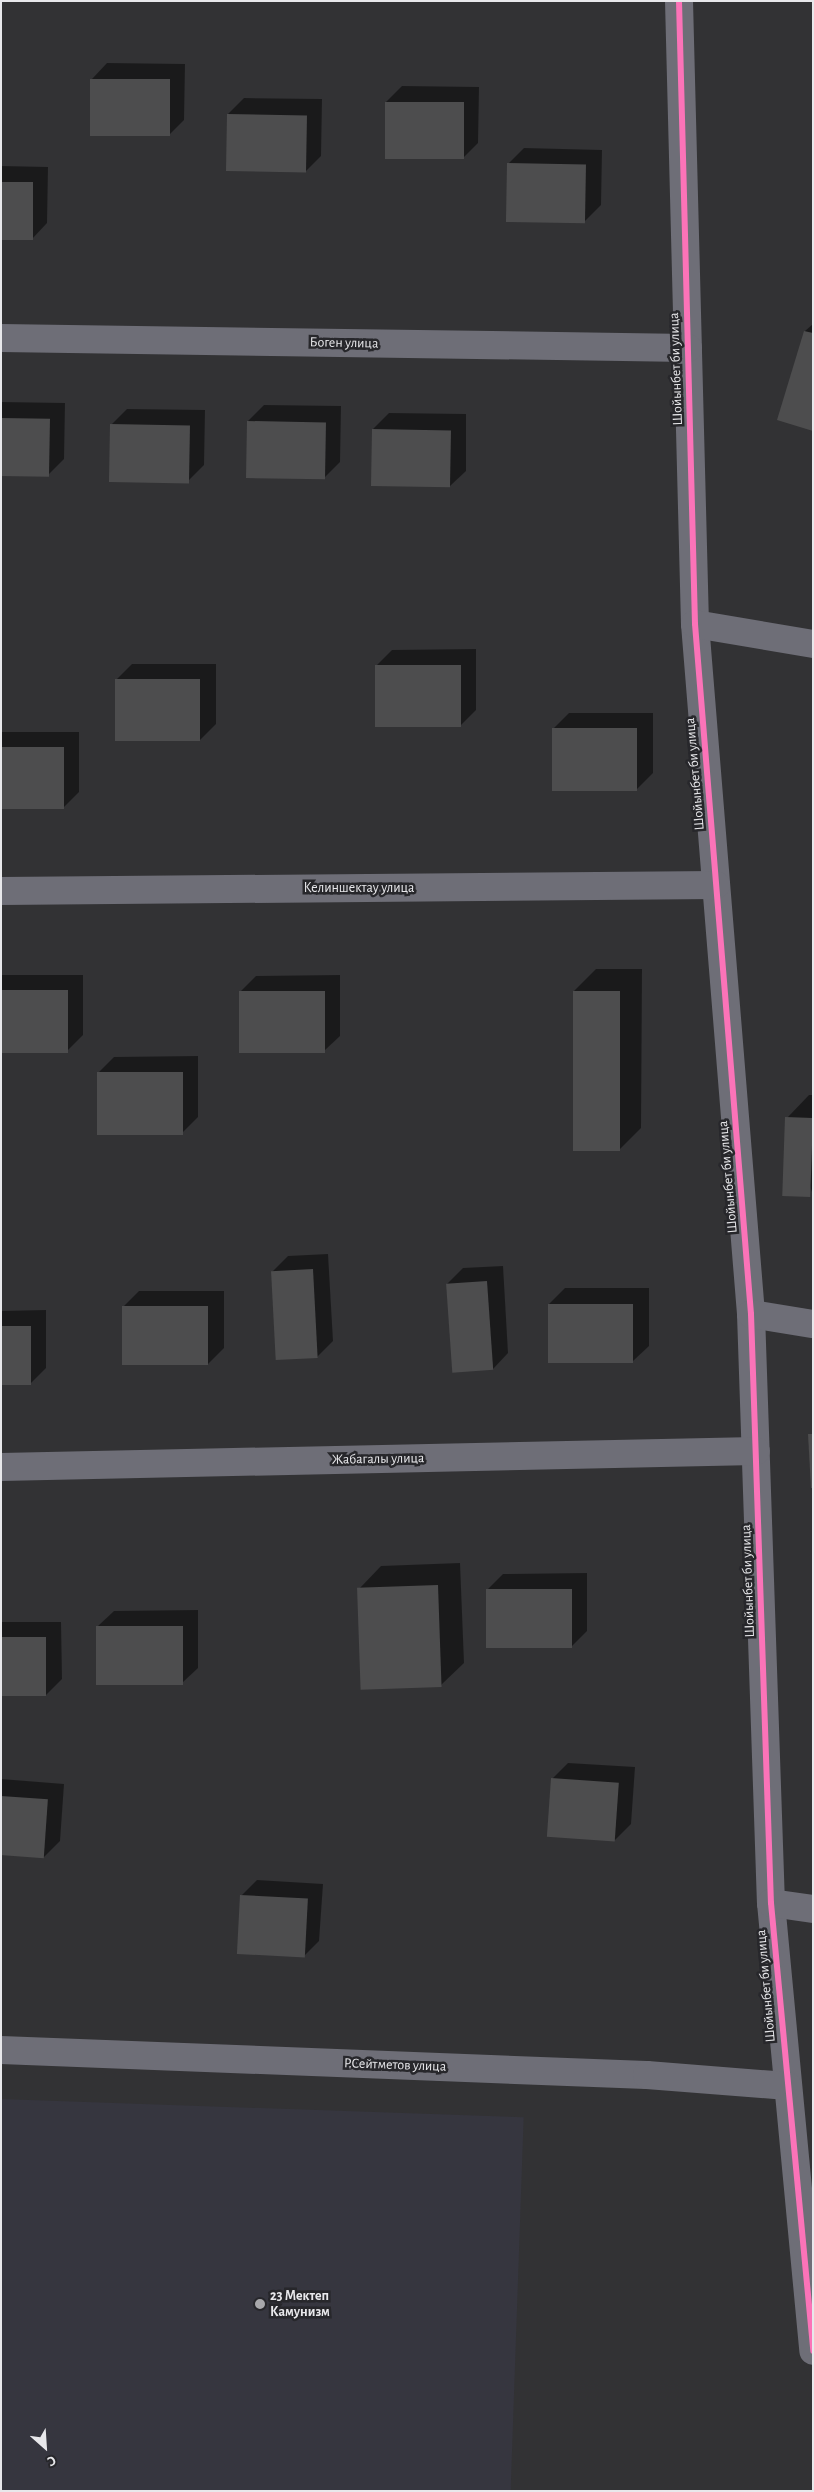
<!DOCTYPE html>
<html>
<head>
<meta charset="utf-8">
<style>
  body { margin:0 }
  #map { position:relative; width:814px; height:2492px; overflow:hidden; background:#323234; font-family:"Alegreya Sans",sans-serif }
  div>[style] { position:absolute }
  [style*='--x'] { left:calc(var(--x)*1px); top:calc(var(--y)*1px); width:calc(var(--w)*1px); rotate:calc(var(--a)*1deg) }
  .built>* { inset:0; background:#36363f; transform-origin:0 0 }
  .shadow>* { inset:0; background:#0007 }
  .building>* { inset:0; background:#4d4d4e; transform-origin:0 0 }
  .minor>* { height:28px; margin:-14px; padding:0 14px; transform-origin:14px; border-radius:14px; background:#6e6e77 }
  .cycleway>* { height:6px; margin:-3px; padding:0 3px; transform-origin:3px; border-radius:3px; background:#fb73b8 }
  .dots>* { width:14px; height:14px; translate:-50% -50%; box-sizing:border-box; border:2px solid #27272b; border-radius:50% }
  span { translate:-50% -50%; white-space:nowrap; text-align:center; line-height:1.15; -webkit-text-stroke:5px #27272b; paint-order:stroke }
  .street-label { font-size:14px; color:#e8e8eb }
  .poi-label { font-size:14px; color:#e8e8eb; font-weight:700 }
  .left { translate:0 -50%; text-align:left }
  .frame { position:absolute; inset:0; border:2px solid #e8e8eb; pointer-events:none }
  .north { position:absolute; left:20px; top:2422px; width:50px; height:50px; -webkit-text-stroke:4px #27272b; paint-order:stroke; rotate:154deg; font-size:14px; font-weight:700; line-height:20px; text-align:center; color:#e8e8eb }
  .north::after { content:''; display:block; margin:auto; width:18px; height:22px; background:#e8e8eb; clip-path:polygon(50% 0,100% 100%,50% 72%,0 100%) }
</style>
</head>
<body>
<div id="map">
  <div class="built">
    <i style="left:1px;top:2099px;width:523px;height:392px;rotate:2deg"></i>
  </div>
  <div class="shadow">
    <i style="clip-path:polygon(107px 63px,185px 64px,184px 120px,168px 136px,92px 79px)"></i>
    <i style="clip-path:polygon(402px 86px,479px 87px,478px 143px,462px 159px,386px 102px)"></i>
    <i style="clip-path:polygon(244px 98px,322px 99px,321px 156px,306px 171px,228px 114px)"></i>
    <i style="clip-path:polygon(524px 148px,602px 150px,601px 205px,585px 221px,508px 164px)"></i>
    <i style="clip-path:polygon(1px 166px,48px 167px,47px 223px,32px 239px,1px 239px)"></i>
    <i style="clip-path:polygon(813px 324px,813px 429px,805px 331px)"></i>
    <i style="clip-path:polygon(1px 402px,65px 403px,64px 459px,48px 475px,1px 474px)"></i>
    <i style="clip-path:polygon(264px 405px,341px 406px,340px 462px,324px 478px,248px 421px)"></i>
    <i style="clip-path:polygon(127px 409px,205px 410px,204px 465px,188px 481px,111px 425px)"></i>
    <i style="clip-path:polygon(389px 413px,466px 414px,466px 471px,450px 486px,373px 429px)"></i>
    <i style="clip-path:polygon(476px 649px,476px 710px,460px 726px,376px 666px,392px 650px)"></i>
    <i style="clip-path:polygon(132px 664px,216px 664px,216px 724px,200px 740px,116px 680px)"></i>
    <i style="clip-path:polygon(569px 713px,653px 713px,653px 773px,637px 789px,553px 729px)"></i>
    <i style="clip-path:polygon(1px 732px,79px 732px,79px 792px,63px 808px,1px 808px)"></i>
    <i style="clip-path:polygon(596px 969px,642px 969px,641px 1128px,619px 1150px,574px 991px)"></i>
    <i style="clip-path:polygon(1px 975px,83px 975px,83px 1035px,67px 1051px,1px 1052px)"></i>
    <i style="clip-path:polygon(340px 975px,340px 1036px,324px 1051px,240px 992px,256px 976px)"></i>
    <i style="clip-path:polygon(198px 1056px,198px 1117px,182px 1133px,98px 1073px,114px 1057px)"></i>
    <i style="clip-path:polygon(809px 1095px,813px 1095px,813px 1195px,787px 1118px)"></i>
    <i style="clip-path:polygon(328px 1254px,333px 1341px,317px 1357px,272px 1272px,288px 1256px)"></i>
    <i style="clip-path:polygon(503px 1266px,508px 1353px,493px 1369px,447px 1284px,463px 1268px)"></i>
    <i style="clip-path:polygon(565px 1288px,649px 1288px,649px 1346px,633px 1361px,549px 1304px)"></i>
    <i style="clip-path:polygon(139px 1291px,224px 1291px,224px 1348px,208px 1364px,123px 1307px)"></i>
    <i style="clip-path:polygon(46px 1310px,46px 1368px,30px 1384px,1px 1384px,1px 1311px)"></i>
    <i style="clip-path:polygon(460px 1563px,464px 1663px,441px 1685px,359px 1589px,381px 1566px)"></i>
    <i style="clip-path:polygon(587px 1573px,587px 1631px,571px 1647px,487px 1590px,503px 1574px)"></i>
    <i style="clip-path:polygon(198px 1610px,198px 1668px,182px 1683px,98px 1626px,114px 1611px)"></i>
    <i style="clip-path:polygon(1px 1622px,61px 1622px,62px 1679px,46px 1695px,1px 1695px)"></i>
    <i style="clip-path:polygon(568px 1763px,635px 1767px,631px 1824px,615px 1840px,552px 1779px)"></i>
    <i style="clip-path:polygon(1px 1779px,64px 1784px,60px 1841px,44px 1857px,1px 1854px)"></i>
    <i style="clip-path:polygon(257px 1880px,323px 1884px,319px 1941px,303px 1957px,241px 1896px)"></i>
  </div>
  <div class="building">
    <i style="left:90px;top:79px;width:80px;height:57px"></i>
    <i style="left:385px;top:102px;width:79px;height:57px"></i>
    <i style="left:227px;top:114px;width:80px;height:57px;rotate:1deg"></i>
    <i style="left:507px;top:163px;width:79px;height:59px;rotate:1deg"></i>
    <i style="left:1px;top:182px;width:32px;height:58px"></i>
    <i style="clip-path:polygon(804px 331px,813px 333px,813px 431px,777px 420px)"></i>
    <i style="left:1px;top:418px;width:49px;height:58px;rotate:1deg"></i>
    <i style="left:247px;top:421px;width:79px;height:57px;rotate:1deg"></i>
    <i style="left:110px;top:424px;width:80px;height:58px;rotate:1deg"></i>
    <i style="left:372px;top:429px;width:79px;height:57px;rotate:1deg"></i>
    <i style="left:375px;top:665px;width:86px;height:62px"></i>
    <i style="left:115px;top:679px;width:85px;height:62px"></i>
    <i style="left:552px;top:728px;width:85px;height:63px"></i>
    <i style="left:1px;top:747px;width:63px;height:62px"></i>
    <i style="left:1px;top:990px;width:67px;height:63px"></i>
    <i style="left:239px;top:991px;width:86px;height:62px"></i>
    <i style="left:573px;top:991px;width:47px;height:160px"></i>
    <i style="left:97px;top:1072px;width:86px;height:63px"></i>
    <i style="left:785px;top:1117px;width:28px;height:79px;rotate:2deg"></i>
    <i style="left:313px;top:1269px;width:89px;height:42px;rotate:87deg"></i>
    <i style="left:487px;top:1281px;width:89px;height:41px;rotate:86deg"></i>
    <i style="left:548px;top:1304px;width:85px;height:59px"></i>
    <i style="left:208px;top:1306px;width:59px;height:86px;rotate:90deg"></i>
    <i style="left:1px;top:1326px;width:30px;height:59px"></i>
    <i style="clip-path:polygon(808px 1434px,813px 1434px,813px 1488px,811px 1488px)"></i>
    <i style="left:438px;top:1585px;width:102px;height:81px;rotate:88deg"></i>
    <i style="left:572px;top:1589px;width:59px;height:86px;rotate:90deg"></i>
    <i style="left:96px;top:1626px;width:87px;height:59px"></i>
    <i style="left:1px;top:1637px;width:45px;height:59px"></i>
    <i style="left:551px;top:1778px;width:68px;height:59px;rotate:4deg"></i>
    <i style="left:1px;top:1796px;width:47px;height:59px;rotate:4deg"></i>
    <i style="left:240px;top:1895px;width:68px;height:59px;rotate:3deg"></i>
  </div>
  <div class="minor">
    <i style="--x:679;--y:1;--w:623;--a:88.53"></i>
    <i style="--x:695;--y:624;--w:692;--a:85.36"></i>
    <i style="--x:751;--y:1314;--w:589;--a:88.06"></i>
    <i style="--x:771;--y:1903;--w:450;--a:84.6"></i>
    <i style="--x:1;--y:338;--w:687;--a:0.83"></i>
    <i style="--x:695;--y:624;--w:120;--a:9.6"></i>
    <i style="--x:1;--y:891;--w:715;--a:-0.48"></i>
    <i style="--x:751;--y:1314;--w:63;--a:9.2"></i>
    <i style="--x:1;--y:1467;--w:755;--a:-1.21"></i>
    <i style="--x:771;--y:1903;--w:42;--a:8.1"></i>
    <i style="--x:1;--y:2050;--w:646;--a:2.22"></i>
    <i style="--x:647;--y:2075;--w:141;--a:4.5"></i>
  </div>
  <div class="cycleway">
    <i style="--x:679;--y:1;--w:623;--a:88.53"></i>
    <i style="--x:695;--y:624;--w:692;--a:85.36"></i>
    <i style="--x:751;--y:1314;--w:589;--a:88.06"></i>
    <i style="--x:771;--y:1903;--w:450;--a:84.6"></i>
  </div>
  <div class="dots">
    <i style="left:260px;top:2304px;background:#a8a8ab"></i>
  </div>
  <div class="street-label">
    <span style="left:344px;top:343px;rotate:1deg">Боген улица</span>
    <span style="left:676px;top:369px;rotate:-92deg">Шойынбет би улица</span>
    <span style="left:695px;top:774px;rotate:-95deg">Шойынбет би улица</span>
    <span style="left:359px;top:888px">Келиншектау улица</span>
    <span style="left:728px;top:1177px;rotate:-95deg">Шойынбет би улица</span>
    <span style="left:378px;top:1459px;rotate:-1deg">Жабагалы улица</span>
    <span style="left:748px;top:1581px;rotate:-92deg">Шойынбет би улица</span>
    <span style="left:766px;top:1986px;rotate:-95deg">Шойынбет би улица</span>
    <span style="left:395px;top:2065px;rotate:2deg">Р.Сейтметов улица</span>
  </div>
  <div class="poi-label">
    <span class="left" style="left:270px;top:2304px">23 Мектеп<br>Камунизм</span>
  </div>
  <div class="frame"></div>
  <div class="north">С</div>
</div>
</body>
</html>
